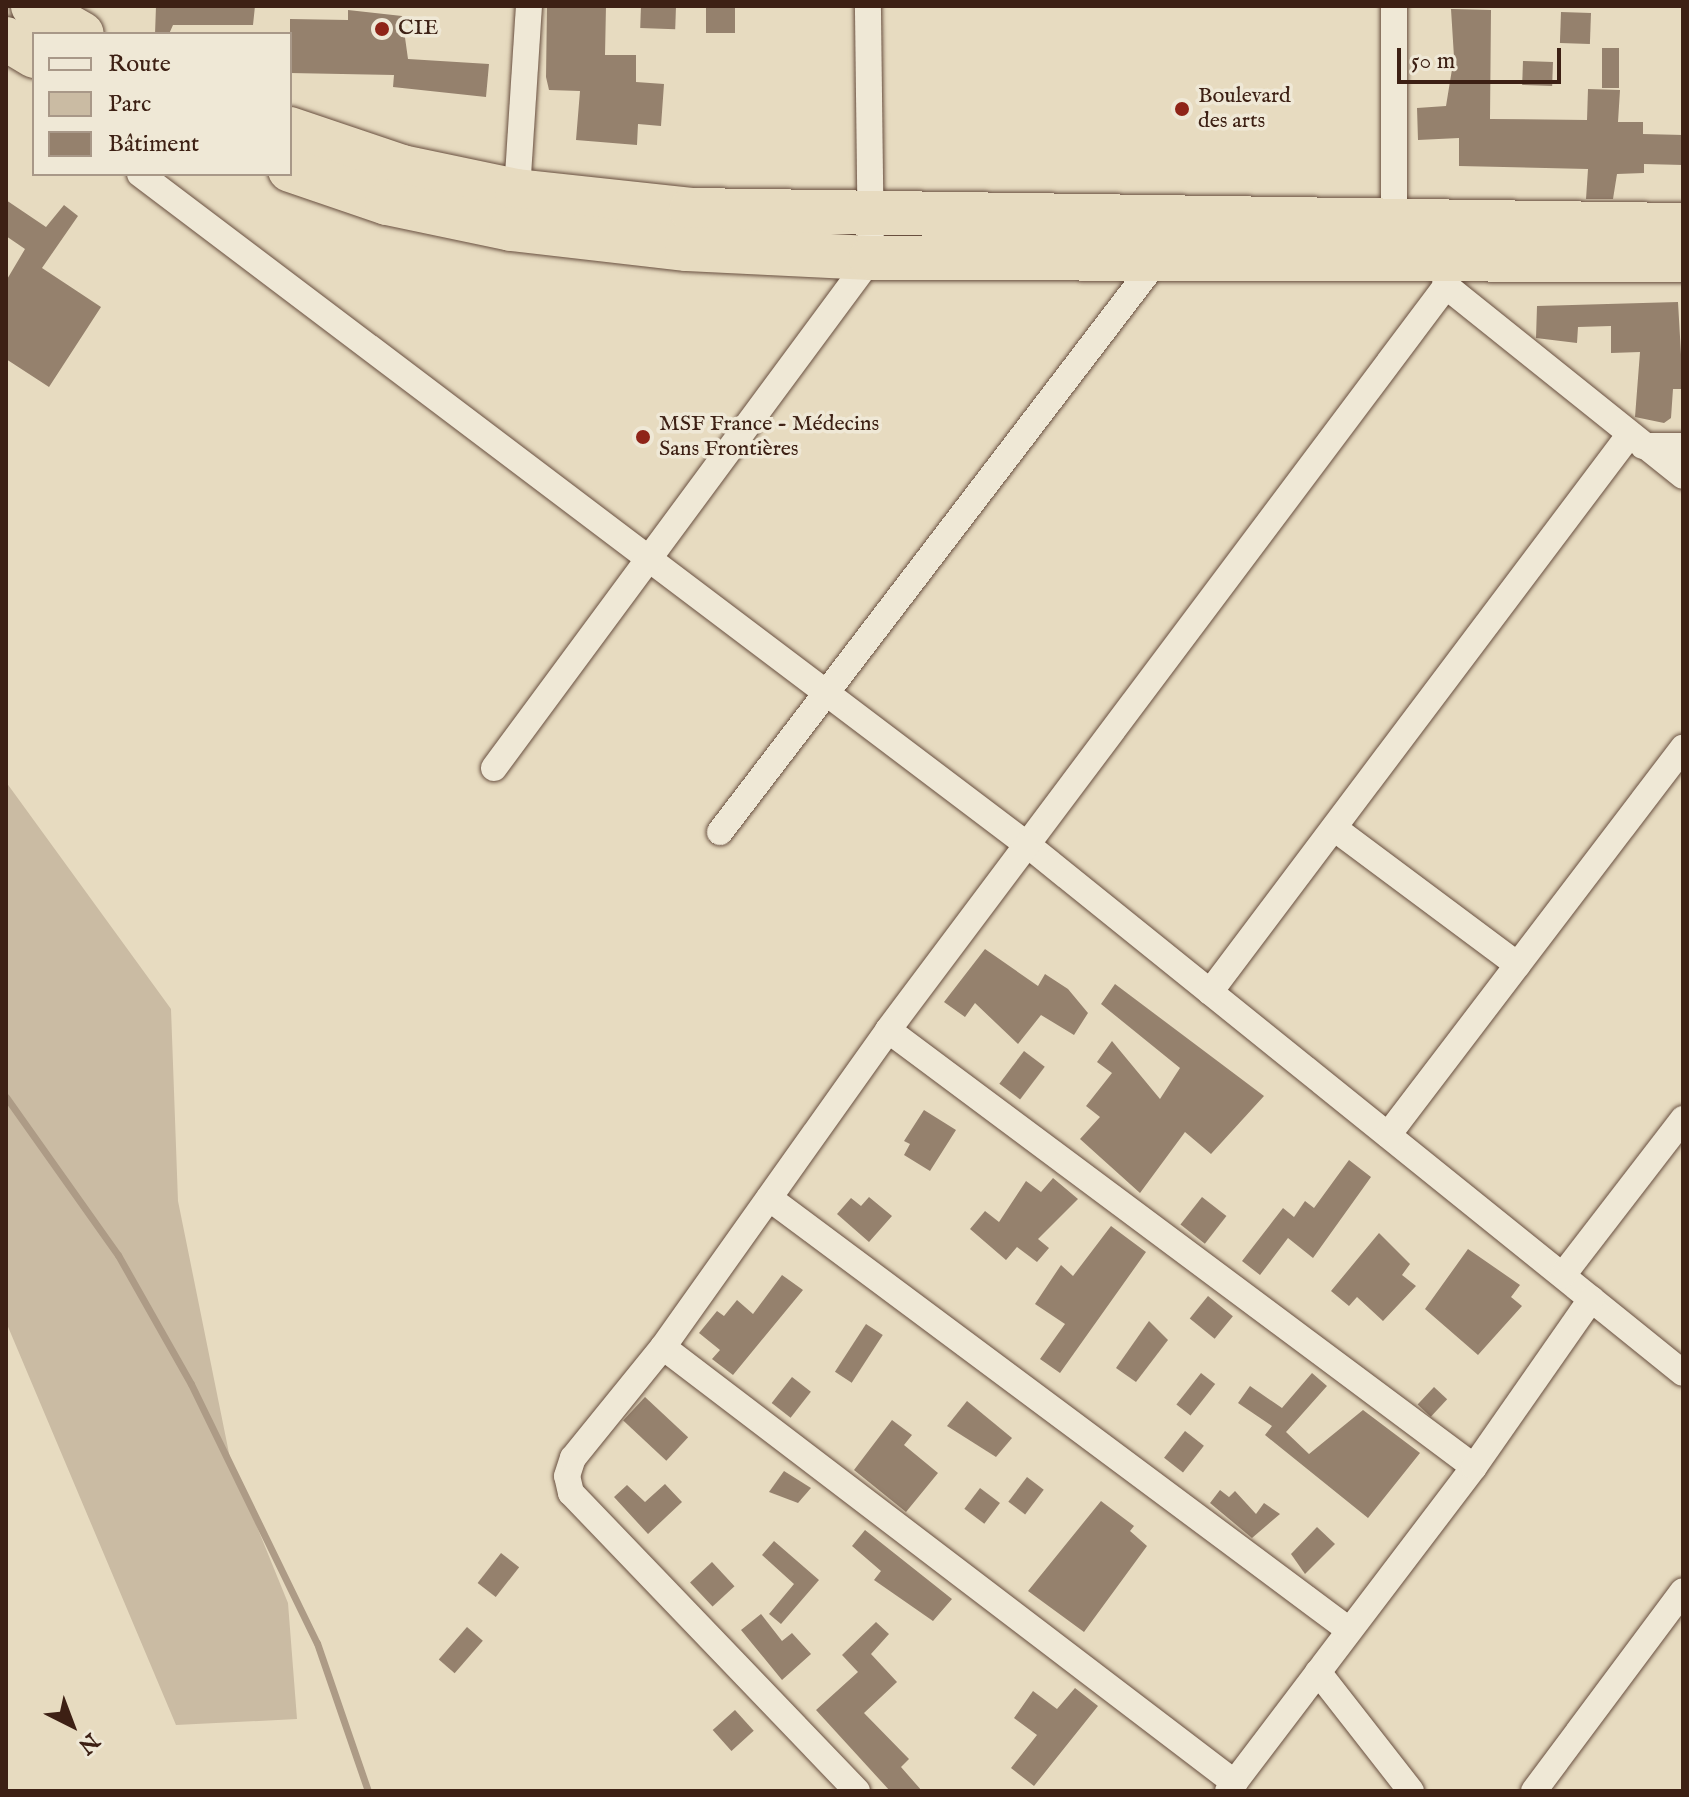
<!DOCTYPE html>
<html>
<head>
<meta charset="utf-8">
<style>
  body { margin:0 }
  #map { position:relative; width:1689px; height:1797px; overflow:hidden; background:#e7dbc0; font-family:"IM FELL English",serif }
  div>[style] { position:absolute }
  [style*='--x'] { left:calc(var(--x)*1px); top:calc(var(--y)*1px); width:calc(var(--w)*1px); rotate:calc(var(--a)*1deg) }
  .green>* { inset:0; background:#cabba3 }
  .stream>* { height:7px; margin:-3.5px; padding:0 3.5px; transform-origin:3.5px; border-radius:3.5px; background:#ad9b86 }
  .building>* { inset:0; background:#95816d; transform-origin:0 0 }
  .roads { filter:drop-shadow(0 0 2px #684f3f) drop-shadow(0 0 2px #684f3f) }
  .street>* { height:26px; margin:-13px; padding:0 13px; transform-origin:13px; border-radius:13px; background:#efe8d6 }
  .highway>* { height:44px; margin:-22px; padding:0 22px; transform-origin:22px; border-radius:22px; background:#e7dbc0 }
  .dots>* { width:22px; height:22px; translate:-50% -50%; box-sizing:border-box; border:4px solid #efe8d6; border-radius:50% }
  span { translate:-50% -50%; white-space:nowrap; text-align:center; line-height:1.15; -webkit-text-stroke:7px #efe8d6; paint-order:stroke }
  .poi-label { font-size:22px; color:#3d2014 }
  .left { translate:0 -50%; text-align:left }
  .frame { position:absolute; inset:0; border:8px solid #3d2014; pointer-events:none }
  .legend { position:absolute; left:32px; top:32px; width:260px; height:144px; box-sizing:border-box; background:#efe8d6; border:2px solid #a89888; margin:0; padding:10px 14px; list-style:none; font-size:24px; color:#3d2014 }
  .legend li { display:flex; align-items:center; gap:16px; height:40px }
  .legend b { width:40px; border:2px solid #a89888 }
  .north { position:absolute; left:32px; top:1685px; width:80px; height:80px; -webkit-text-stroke:6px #efe8d6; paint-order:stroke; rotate:138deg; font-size:22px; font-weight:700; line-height:32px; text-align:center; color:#3d2014 }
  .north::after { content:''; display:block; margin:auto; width:28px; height:36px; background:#3d2014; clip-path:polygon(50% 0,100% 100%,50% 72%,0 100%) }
  .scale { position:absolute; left:1397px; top:48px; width:164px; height:36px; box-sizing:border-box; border:4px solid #3d2014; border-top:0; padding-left:10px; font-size:24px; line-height:28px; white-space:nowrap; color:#3d2014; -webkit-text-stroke:6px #efe8d6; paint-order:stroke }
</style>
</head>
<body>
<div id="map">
  <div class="green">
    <i style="clip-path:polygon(6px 782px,171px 1009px,178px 1201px,231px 1463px,288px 1603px,297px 1719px,176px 1725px,6px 1322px)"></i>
  </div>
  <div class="stream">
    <i style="--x:6;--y:1097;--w:194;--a:54.7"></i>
    <i style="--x:118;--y:1255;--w:148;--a:60.5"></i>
    <i style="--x:191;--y:1384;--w:288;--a:64.1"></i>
    <i style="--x:317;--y:1643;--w:157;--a:71"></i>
  </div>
  <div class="building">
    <i style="clip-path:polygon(156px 6px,255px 6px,253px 25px,173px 25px,169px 34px,155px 34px)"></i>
    <i style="clip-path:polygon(547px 6px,606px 6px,605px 55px,636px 55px,636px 82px,664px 84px,661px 126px,638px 124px,637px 145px,576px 140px,580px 91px,549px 90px,546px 77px)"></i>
    <i style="left:641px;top:6px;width:35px;height:22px;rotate:2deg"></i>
    <i style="left:735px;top:7px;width:26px;height:29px;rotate:90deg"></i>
    <i style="clip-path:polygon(1451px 9px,1491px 10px,1490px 119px,1587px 120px,1588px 89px,1620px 90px,1618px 122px,1643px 122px,1643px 134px,1683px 135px,1683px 165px,1644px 164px,1644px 173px,1617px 174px,1613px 199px,1586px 199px,1588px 169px,1459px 166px,1459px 138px,1418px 140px,1417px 108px,1446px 106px,1454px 57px)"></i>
    <i style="clip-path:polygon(348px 10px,402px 16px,408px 59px,489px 64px,486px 97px,393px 87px,394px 75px,290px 73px,290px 19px,348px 20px)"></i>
    <i style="left:1561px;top:12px;width:30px;height:31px;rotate:2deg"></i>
    <i style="left:1602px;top:48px;width:17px;height:40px"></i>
    <i style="left:1523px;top:61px;width:30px;height:24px;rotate:2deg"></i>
    <i style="clip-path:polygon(6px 200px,46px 227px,64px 205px,78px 216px,42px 268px,101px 307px,49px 387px,6px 359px,6px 281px,25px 249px,6px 236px)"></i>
    <i style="clip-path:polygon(1678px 302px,1683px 389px,1673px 389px,1671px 418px,1664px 423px,1635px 417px,1640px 352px,1611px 353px,1611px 326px,1578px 327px,1577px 343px,1536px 338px,1537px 306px)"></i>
    <i style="clip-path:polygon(985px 949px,1038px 986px,1045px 974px,1068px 989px,1088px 1013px,1074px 1035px,1041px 1015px,1018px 1044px,975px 1003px,965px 1017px,944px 1002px)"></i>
    <i style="clip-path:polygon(1115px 984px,1264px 1096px,1211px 1154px,1185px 1132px,1140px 1193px,1080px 1139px,1100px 1117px,1086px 1106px,1112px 1073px,1097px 1062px,1112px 1041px,1160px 1099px,1180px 1068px,1101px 1004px)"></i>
    <i style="left:1024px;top:1051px;width:26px;height:41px;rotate:37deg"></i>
    <i style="clip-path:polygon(924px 1110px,956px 1130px,930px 1171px,904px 1155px,910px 1144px,904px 1141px)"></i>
    <i style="clip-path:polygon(1349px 1160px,1371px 1177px,1313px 1258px,1288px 1238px,1260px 1275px,1242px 1261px,1283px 1208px,1294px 1217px,1305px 1201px,1314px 1208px)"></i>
    <i style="clip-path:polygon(1053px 1178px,1078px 1199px,1038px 1239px,1049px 1248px,1037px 1262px,1017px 1247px,1006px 1260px,970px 1229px,985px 1211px,999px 1222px,1026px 1181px,1041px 1192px)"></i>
    <i style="clip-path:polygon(869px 1197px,892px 1216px,869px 1242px,837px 1214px,851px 1198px,861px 1206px)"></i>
    <i style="left:1202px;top:1197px;width:31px;height:35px;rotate:38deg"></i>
    <i style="clip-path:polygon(1111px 1226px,1146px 1252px,1060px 1373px,1040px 1359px,1065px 1324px,1035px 1304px,1061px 1265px,1073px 1276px)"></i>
    <i style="clip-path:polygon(1379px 1233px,1410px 1264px,1402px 1275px,1416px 1286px,1383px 1321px,1357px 1297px,1349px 1306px,1331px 1291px)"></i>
    <i style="clip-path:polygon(1468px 1249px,1520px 1285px,1511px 1297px,1522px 1306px,1478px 1355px,1425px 1309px)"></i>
    <i style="clip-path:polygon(782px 1275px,803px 1290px,733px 1375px,712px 1359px,720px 1350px,699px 1333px,717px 1311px,724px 1316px,737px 1300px,753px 1314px)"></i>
    <i style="left:1208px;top:1296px;width:32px;height:29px;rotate:39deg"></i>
    <i style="clip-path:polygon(1149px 1321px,1168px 1340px,1136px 1382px,1116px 1368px)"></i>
    <i style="left:866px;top:1324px;width:20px;height:57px;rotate:33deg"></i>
    <i style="left:1201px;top:1373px;width:18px;height:40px;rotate:38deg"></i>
    <i style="clip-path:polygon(1312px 1373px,1327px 1386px,1286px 1432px,1309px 1454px,1363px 1410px,1420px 1453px,1368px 1518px,1265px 1435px,1272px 1426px,1238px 1403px,1250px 1386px,1282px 1408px)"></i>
    <i style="left:792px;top:1377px;width:24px;height:33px;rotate:38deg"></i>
    <i style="left:1434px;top:1387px;width:18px;height:24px;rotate:43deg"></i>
    <i style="left:645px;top:1397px;width:59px;height:32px;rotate:43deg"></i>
    <i style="clip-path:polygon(967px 1401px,1012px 1438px,996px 1457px,947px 1426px)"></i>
    <i style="clip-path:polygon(892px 1420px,912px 1435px,904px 1445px,938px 1473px,906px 1512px,854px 1470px)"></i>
    <i style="left:1185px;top:1431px;width:24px;height:34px;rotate:38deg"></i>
    <i style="clip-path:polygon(784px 1471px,811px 1488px,798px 1503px,769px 1492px)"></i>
    <i style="left:1027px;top:1477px;width:21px;height:31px;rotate:37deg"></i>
    <i style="clip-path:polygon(665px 1484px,682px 1502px,648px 1534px,614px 1497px,627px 1485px,645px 1502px)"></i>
    <i style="left:980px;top:1488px;width:25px;height:26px;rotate:37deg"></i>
    <i style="clip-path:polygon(1220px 1490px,1229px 1497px,1235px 1491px,1256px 1514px,1264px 1503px,1280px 1514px,1252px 1538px,1210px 1503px)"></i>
    <i style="clip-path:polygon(1101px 1501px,1134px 1526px,1130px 1531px,1147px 1546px,1084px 1632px,1028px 1591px)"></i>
    <i style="clip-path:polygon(1317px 1527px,1335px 1544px,1305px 1574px,1291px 1554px)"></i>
    <i style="clip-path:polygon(865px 1530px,952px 1599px,933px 1621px,874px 1580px,881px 1571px,852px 1546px)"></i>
    <i style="clip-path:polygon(774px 1541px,819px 1580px,781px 1624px,769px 1614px,794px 1584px,762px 1555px)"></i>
    <i style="left:501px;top:1553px;width:23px;height:38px;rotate:38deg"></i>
    <i style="left:712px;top:1562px;width:33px;height:30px;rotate:47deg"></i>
    <i style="clip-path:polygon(761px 1614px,782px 1641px,792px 1633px,811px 1654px,782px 1680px,741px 1630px)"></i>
    <i style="clip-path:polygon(876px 1622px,889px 1634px,871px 1654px,897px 1682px,864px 1713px,909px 1759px,901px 1767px,922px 1791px,890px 1791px,816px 1710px,858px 1672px,842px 1655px)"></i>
    <i style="left:467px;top:1627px;width:21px;height:43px;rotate:41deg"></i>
    <i style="clip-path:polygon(1075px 1688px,1098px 1706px,1034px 1786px,1011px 1768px,1037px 1735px,1014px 1718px,1033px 1691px,1057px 1709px)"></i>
    <i style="left:735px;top:1710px;width:28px;height:30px;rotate:48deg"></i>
  </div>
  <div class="roads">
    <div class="street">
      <i style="--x:140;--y:174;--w:1114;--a:37.09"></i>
      <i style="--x:1029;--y:846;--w:840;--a:38.86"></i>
      <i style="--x:517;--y:191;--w:185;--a:-86.3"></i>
      <i style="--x:1394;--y:223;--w:217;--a:-90"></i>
      <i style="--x:1444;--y:270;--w:16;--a:83"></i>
      <i style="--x:1446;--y:286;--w:304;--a:38.7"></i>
      <i style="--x:1643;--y:446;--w:40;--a:0"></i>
      <i style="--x:494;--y:768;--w:634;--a:-53.53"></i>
      <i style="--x:871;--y:258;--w:252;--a:-90.7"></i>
      <i style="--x:1334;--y:828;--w:229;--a:36.7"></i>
      <i style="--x:720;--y:832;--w:726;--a:-52.61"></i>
      <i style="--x:1210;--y:992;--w:698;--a:-53.03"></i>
      <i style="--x:888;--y:1030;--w:731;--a:36.71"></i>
      <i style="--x:1388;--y:1135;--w:487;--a:-52.7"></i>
      <i style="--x:769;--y:1198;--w:723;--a:36.68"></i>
      <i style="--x:1563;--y:1275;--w:197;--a:-52.4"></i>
      <i style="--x:663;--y:1347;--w:719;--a:37.32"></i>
      <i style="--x:1318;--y:1672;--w:151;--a:52"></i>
      <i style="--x:857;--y:1791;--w:413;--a:-133.8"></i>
      <i style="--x:571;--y:1493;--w:17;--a:-103"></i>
      <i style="--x:567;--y:1476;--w:19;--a:-72"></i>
      <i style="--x:573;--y:1458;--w:143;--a:-51"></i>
      <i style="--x:663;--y:1347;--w:389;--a:-54.6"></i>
      <i style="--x:888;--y:1030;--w:930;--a:-53.13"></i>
      <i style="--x:1228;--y:1791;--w:407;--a:-52.8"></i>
      <i style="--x:1474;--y:1467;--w:205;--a:-55.1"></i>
      <i style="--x:1534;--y:1791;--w:249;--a:-53.3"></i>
    </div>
    <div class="highway">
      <i style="--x:33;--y:6;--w:56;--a:29.7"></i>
      <i style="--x:6;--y:39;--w:33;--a:31"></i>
      <i style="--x:290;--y:129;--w:118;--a:18.7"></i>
      <i style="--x:402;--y:167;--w:117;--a:11.8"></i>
      <i style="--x:517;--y:191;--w:175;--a:6.2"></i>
      <i style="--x:691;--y:210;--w:992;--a:0.87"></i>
      <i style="--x:290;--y:170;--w:102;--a:18.8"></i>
      <i style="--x:387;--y:203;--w:127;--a:11.8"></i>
      <i style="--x:511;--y:229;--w:177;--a:6.5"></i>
      <i style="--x:687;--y:249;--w:184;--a:2.8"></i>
      <i style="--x:871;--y:258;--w:812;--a:0.14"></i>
    </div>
  </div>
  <div class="dots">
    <i style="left:382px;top:29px;background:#8f2418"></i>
    <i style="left:1182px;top:109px;background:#8f2418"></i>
    <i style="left:643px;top:437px;background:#8f2418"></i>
  </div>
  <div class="poi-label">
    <span class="left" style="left:398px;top:29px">CIE</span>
    <span class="left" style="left:1198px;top:109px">Boulevard<br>des arts</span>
    <span class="left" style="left:659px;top:437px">MSF France - Médecins<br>Sans Frontières</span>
  </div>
  <div class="frame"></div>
  <ul class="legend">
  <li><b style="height:10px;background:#efe8d6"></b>Route</li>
  <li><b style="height:22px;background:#cabba3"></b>Parc</li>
  <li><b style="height:22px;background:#95816d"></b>Bâtiment</li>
  </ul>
  <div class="north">N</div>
  <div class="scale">50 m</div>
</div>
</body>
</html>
